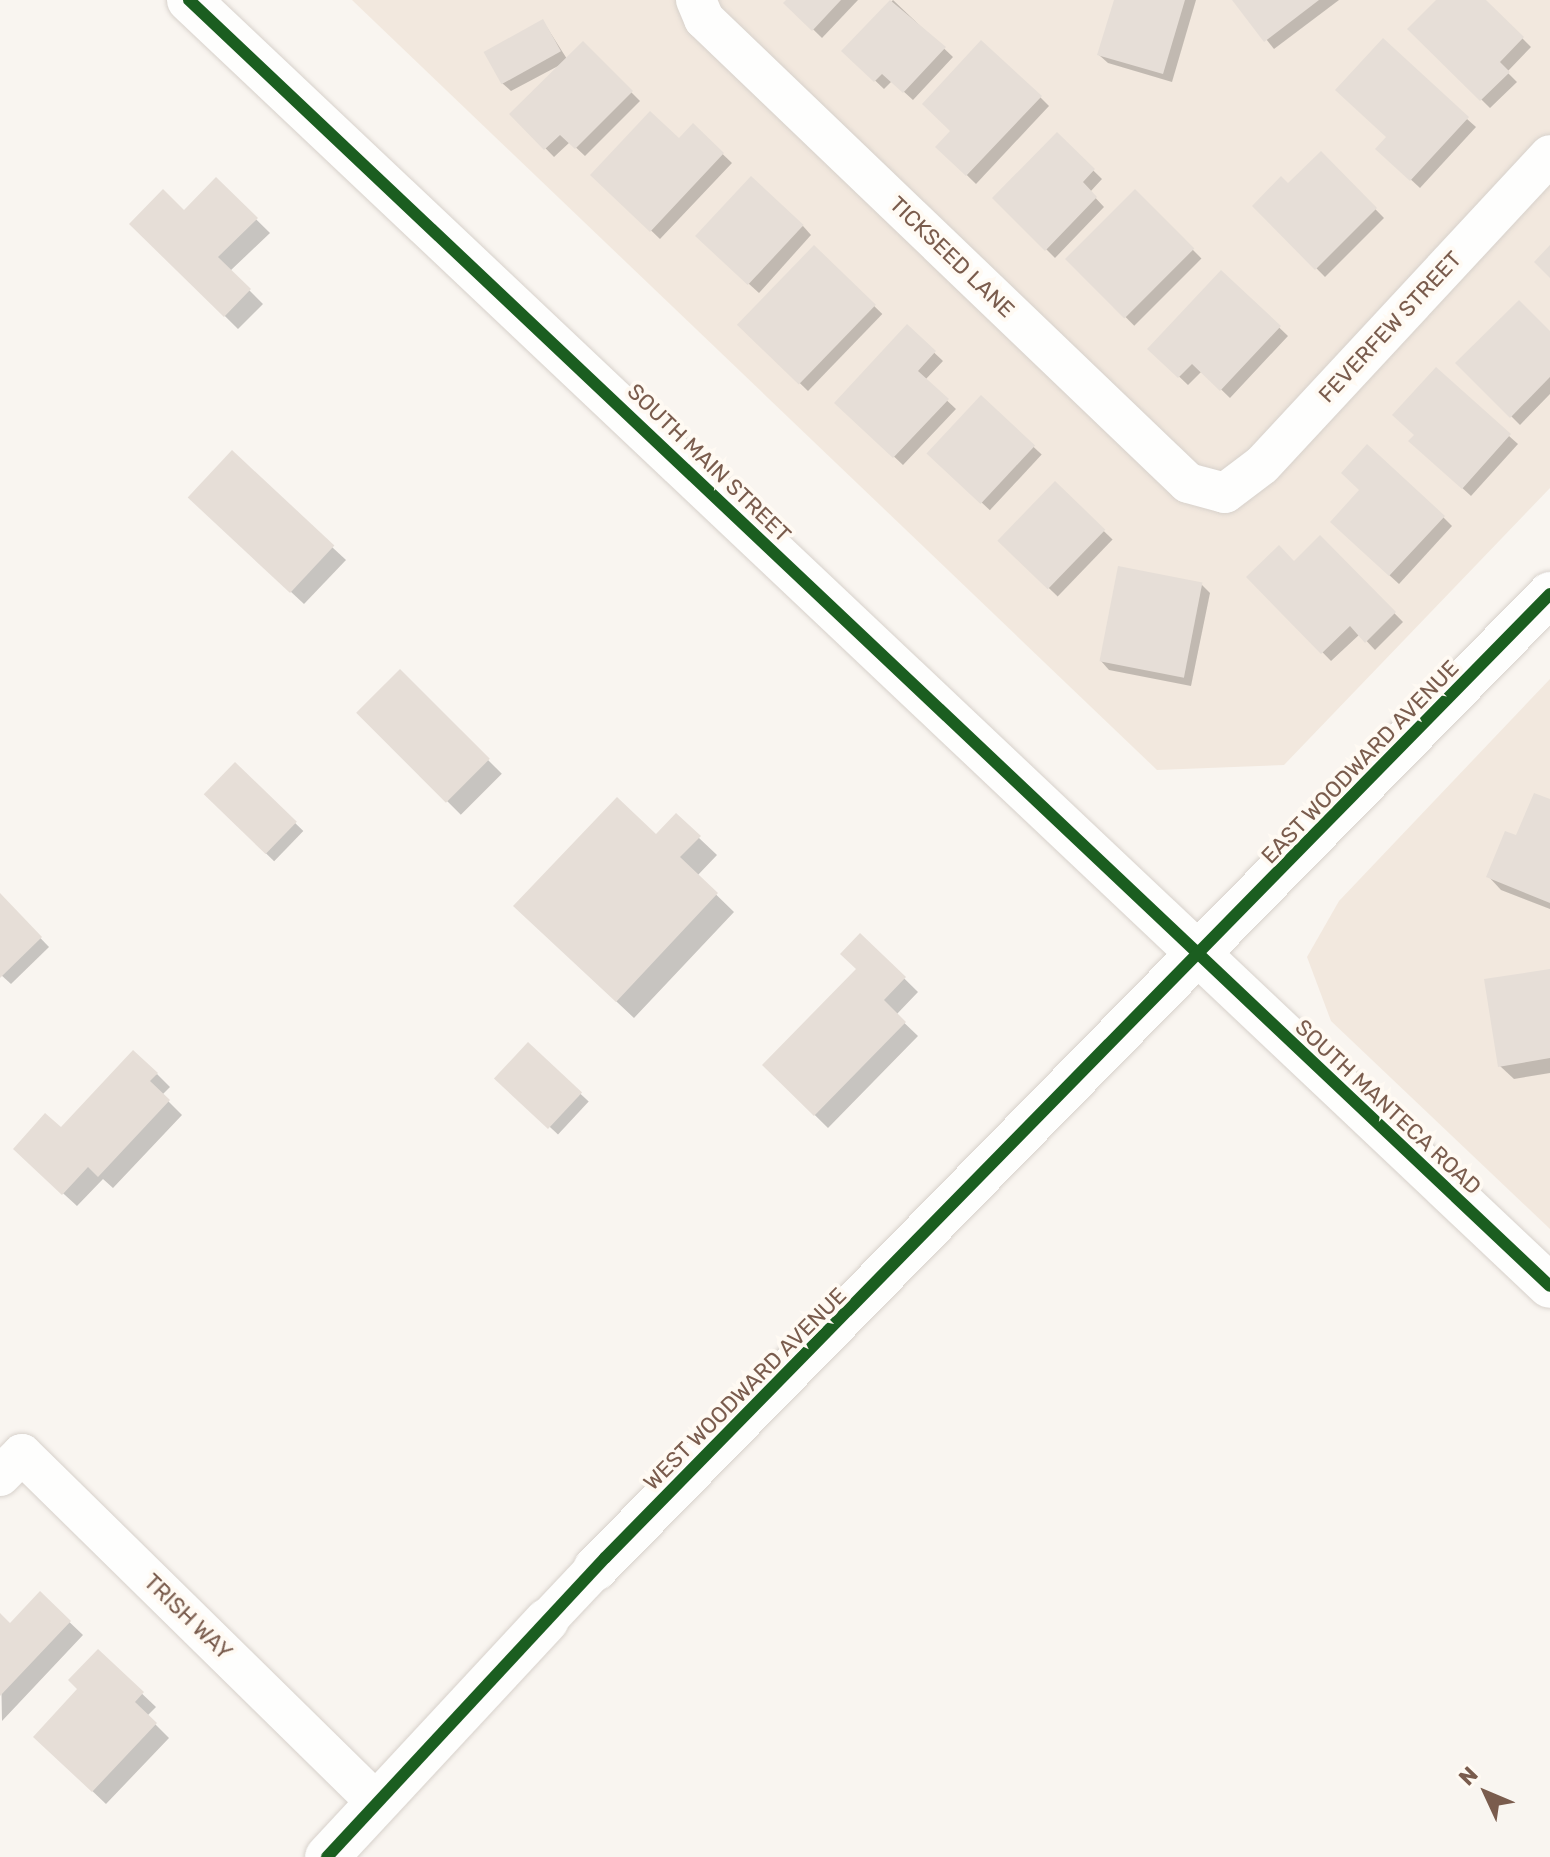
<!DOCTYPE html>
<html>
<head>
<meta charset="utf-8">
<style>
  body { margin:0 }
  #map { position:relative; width:1550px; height:1857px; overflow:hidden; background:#f9f5f0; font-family:Rubik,sans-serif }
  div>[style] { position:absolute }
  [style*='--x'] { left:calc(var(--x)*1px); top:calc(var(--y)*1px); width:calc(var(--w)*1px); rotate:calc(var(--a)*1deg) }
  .residential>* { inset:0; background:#f2e8de }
  .shadow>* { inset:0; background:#0003; transform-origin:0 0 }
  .building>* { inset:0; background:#e6ded7; transform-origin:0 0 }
  .roads { filter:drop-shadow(0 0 2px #d7d1cb) drop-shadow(0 0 2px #d7d1cb) }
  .street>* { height:40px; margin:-20px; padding:0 20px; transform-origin:20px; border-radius:20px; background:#fefefd }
  .secondary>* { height:44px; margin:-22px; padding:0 22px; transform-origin:22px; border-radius:22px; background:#fefefd }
  .cycleway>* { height:12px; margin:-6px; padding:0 6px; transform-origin:6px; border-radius:6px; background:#1b5e20 }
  span { translate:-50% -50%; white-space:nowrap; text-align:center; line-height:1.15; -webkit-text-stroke:8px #fffaf3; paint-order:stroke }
  .street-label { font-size:22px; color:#7a5c4d }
  .north { position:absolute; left:1446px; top:1753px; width:80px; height:80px; -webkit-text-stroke:6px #fffaf3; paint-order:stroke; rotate:314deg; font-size:22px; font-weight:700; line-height:32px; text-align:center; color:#7a5c4d }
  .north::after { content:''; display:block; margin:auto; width:28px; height:36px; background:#7a5c4d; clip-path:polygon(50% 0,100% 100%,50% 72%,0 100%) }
</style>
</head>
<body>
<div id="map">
  <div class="residential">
    <i style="clip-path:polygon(352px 0,1550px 0,1550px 488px,1284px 765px,1157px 770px)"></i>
    <i style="clip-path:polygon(1550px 679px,1550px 1229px,1331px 1021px,1307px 957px,1339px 901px)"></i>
  </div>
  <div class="shadow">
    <i style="clip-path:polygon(789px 0,858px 0,822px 38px,786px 3px)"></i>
    <i style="clip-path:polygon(893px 0,953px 57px,913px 100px,892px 81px,884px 89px,844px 51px)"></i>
    <i style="clip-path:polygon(1116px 0,1196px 0,1172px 82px,1108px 63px,1099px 55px)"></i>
    <i style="clip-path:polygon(1235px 0,1339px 0,1274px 49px)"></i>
    <i style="clip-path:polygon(1438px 0,1484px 0,1531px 47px,1507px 72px,1517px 82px,1490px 108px,1410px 29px)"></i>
    <i style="clip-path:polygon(543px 21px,567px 59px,583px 44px,640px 101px,585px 156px,570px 142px,554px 157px,512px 114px,560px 65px,511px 91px,502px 83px)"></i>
    <i style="clip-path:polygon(1040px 97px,1049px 106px,976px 184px,938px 147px)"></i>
    <i style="clip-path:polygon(1467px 119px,1476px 127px,1420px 188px,1378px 149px)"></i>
    <i style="clip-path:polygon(693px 126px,732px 163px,660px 239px,593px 175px,679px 141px)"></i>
    <i style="clip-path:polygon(1057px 135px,1102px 179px,1090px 192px,1104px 207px,1055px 258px,995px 198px)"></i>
    <i style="clip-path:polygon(1321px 154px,1384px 218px,1325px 277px,1255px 206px,1288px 186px)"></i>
    <i style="clip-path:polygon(216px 180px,270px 233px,230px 271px,263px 304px,238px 329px,132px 224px,184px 213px)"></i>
    <i style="left:1135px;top:192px;width:94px;height:95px;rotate:45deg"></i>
    <i style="clip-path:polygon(803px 226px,811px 235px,759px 293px,706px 245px)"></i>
    <i style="left:814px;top:248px;width:95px;height:107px;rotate:44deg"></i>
    <i style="clip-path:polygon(1221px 272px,1288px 336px,1230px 398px,1202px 371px,1188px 385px,1150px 349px)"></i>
    <i style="clip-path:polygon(907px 327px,943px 361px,925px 380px,956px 409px,903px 465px,837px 403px)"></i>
    <i style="clip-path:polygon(1550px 334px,1550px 394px,1520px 425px,1458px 363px)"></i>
    <i style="left:981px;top:398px;width:83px;height:76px;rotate:43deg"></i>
    <i style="clip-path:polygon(1416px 435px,1509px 436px,1518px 444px,1471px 496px,1420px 449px)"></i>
    <i style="left:1055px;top:484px;width:80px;height:79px;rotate:44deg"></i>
    <i style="clip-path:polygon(1362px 491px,1443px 517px,1452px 526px,1399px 584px,1341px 531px)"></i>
    <i style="clip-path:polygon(203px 510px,332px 547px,346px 560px,304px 604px)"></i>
    <i style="clip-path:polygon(1320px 538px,1403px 622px,1375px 650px,1360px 634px,1331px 661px,1249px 577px,1294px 563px)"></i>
    <i style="clip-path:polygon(1201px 584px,1210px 593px,1191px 686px,1109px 670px,1101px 661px)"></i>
    <i style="left:400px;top:672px;width:144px;height:58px;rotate:45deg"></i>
    <i style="left:235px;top:765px;width:95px;height:42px;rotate:44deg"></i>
    <i style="clip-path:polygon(1550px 802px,1550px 909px,1501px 890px,1488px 876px)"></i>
    <i style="clip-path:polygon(656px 837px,699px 838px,717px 855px,697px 876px,734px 912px,634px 1018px,534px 924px)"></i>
    <i style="clip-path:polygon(0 896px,49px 947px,11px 984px,0 974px)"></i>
    <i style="clip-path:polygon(861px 936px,918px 992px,896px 1015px,918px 1036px,828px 1128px,764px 1065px,858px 969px)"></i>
    <i style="clip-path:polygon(1550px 971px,1550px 1073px,1514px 1079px,1500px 1066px)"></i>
    <i style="left:528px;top:1045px;width:83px;height:45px;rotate:43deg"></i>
    <i style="clip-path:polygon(157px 1074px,170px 1087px,162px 1095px,182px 1115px,113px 1188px,103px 1179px,77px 1206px,29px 1162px,61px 1130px)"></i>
    <i style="clip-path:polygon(40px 1594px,83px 1635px,2px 1721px,0 1616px,10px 1626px)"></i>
    <i style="clip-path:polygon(98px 1652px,156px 1707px,147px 1716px,169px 1738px,106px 1804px,49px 1750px)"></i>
  </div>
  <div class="building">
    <i style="clip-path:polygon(786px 0,841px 0,812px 31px,783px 3px)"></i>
    <i style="clip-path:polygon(890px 0,946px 47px,903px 93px,882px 74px,874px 82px,841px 51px)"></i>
    <i style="clip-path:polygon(1114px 0,1185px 0,1163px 74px,1097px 55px)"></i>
    <i style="clip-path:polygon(1232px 0,1319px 0,1264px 42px)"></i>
    <i style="clip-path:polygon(1436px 0,1486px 0,1524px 37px,1500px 62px,1510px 72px,1480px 101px,1407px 29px)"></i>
    <i style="left:543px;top:19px;width:37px;height:68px;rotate:61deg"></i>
    <i style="clip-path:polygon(1383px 38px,1469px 117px,1410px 181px,1375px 149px,1386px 137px,1335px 90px)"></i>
    <i style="clip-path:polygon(981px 40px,1042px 96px,966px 176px,935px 147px,950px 131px,922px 104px)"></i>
    <i style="clip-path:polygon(583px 41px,633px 91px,575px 149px,560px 135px,544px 150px,509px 114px)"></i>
    <i style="clip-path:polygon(650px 111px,679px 138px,693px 123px,724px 153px,650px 232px,590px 175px)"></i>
    <i style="clip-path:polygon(1057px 132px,1095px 169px,1083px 182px,1097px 197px,1045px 251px,992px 198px)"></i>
    <i style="clip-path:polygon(1321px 151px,1377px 208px,1315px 270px,1252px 206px,1281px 176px,1288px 183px)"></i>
    <i style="left:751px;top:176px;width:72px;height:82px;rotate:43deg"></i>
    <i style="clip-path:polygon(216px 177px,258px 218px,218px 257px,251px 289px,224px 317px,129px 224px,163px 189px,184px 210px)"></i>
    <i style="left:1135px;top:189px;width:84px;height:99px;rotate:45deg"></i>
    <i style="left:814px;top:245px;width:86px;height:111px;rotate:44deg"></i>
    <i style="clip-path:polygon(1550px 245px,1550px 278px,1534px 262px)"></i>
    <i style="clip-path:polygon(1221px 270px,1281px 326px,1220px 391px,1192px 364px,1178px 378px,1147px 349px)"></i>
    <i style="clip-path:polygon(1519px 300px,1550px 331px,1550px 377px,1510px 418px,1455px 363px)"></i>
    <i style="clip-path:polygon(907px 324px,936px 351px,918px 371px,949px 399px,893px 458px,834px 403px)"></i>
    <i style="clip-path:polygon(1436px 367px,1511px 434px,1462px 489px,1408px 441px,1414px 435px,1392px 415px)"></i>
    <i style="left:981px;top:395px;width:74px;height:80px;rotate:43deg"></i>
    <i style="clip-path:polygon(1367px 444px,1445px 516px,1389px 576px,1330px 522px,1359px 490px,1341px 473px)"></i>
    <i style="left:232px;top:450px;width:140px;height:65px;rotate:43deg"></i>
    <i style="left:1055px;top:481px;width:70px;height:83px;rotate:44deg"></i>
    <i style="clip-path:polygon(1320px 535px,1396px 612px,1365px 643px,1350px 626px,1321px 654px,1246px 577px,1279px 545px,1294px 561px)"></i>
    <i style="left:1118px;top:566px;width:86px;height:97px;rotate:11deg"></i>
    <i style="left:400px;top:669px;width:127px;height:62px;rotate:45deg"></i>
    <i style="left:235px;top:762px;width:86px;height:45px;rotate:44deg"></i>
    <i style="clip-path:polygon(1534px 793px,1550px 799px,1550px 903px,1486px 877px,1505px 831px,1516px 835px)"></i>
    <i style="clip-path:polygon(617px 797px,656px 834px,676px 813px,701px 836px,680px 857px,718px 893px,616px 1002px,513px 906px)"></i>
    <i style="clip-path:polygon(0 893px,42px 937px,0 978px)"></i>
    <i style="clip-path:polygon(860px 933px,906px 977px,884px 1000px,906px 1022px,814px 1116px,762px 1065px,856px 969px,840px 954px)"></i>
    <i style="clip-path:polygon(1550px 969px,1550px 1058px,1498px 1067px,1484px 979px)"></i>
    <i style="left:528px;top:1042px;width:74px;height:50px;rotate:43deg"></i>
    <i style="clip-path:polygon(133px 1050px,158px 1073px,150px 1081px,170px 1100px,98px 1177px,88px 1167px,62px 1195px,13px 1149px,45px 1113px,61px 1127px)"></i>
    <i style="clip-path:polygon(40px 1591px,71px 1621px,0 1696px,0 1613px,10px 1623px)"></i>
    <i style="clip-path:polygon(98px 1649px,144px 1692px,135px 1702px,157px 1723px,92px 1792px,33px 1737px,77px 1689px,68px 1680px)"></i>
  </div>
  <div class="roads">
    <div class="street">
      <i style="--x:696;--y:0;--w:21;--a:67"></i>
      <i style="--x:704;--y:19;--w:670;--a:43.79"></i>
      <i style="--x:1188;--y:483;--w:38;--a:15"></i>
      <i style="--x:1225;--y:493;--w:46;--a:-37.1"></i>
      <i style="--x:1262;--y:465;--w:423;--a:-47.1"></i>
      <i style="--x:0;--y:1476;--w:31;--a:-45"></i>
      <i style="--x:22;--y:1454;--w:498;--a:44.5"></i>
      <i style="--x:547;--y:1620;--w:70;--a:-46.7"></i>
    </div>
    <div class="secondary">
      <i style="--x:189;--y:0;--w:1872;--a:43.38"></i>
      <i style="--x:595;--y:1569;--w:1365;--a:-45.59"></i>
      <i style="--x:327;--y:1857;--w:323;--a:-47.1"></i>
    </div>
  </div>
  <div class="cycleway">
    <i style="--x:189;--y:0;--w:1872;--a:43.38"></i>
    <i style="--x:327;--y:1857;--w:408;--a:-47.1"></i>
    <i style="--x:605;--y:1558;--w:1350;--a:-45.57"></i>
  </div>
  <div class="street-label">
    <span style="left:952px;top:257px;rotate:44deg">TICKSEED LANE</span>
    <span style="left:1390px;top:327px;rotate:-47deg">FEVERFEW STREET</span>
    <span style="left:709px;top:463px;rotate:44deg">SOUTH MAIN STREET</span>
    <span style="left:1360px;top:762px;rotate:-46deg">EAST WOODWARD AVENUE</span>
    <span style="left:1388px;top:1107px;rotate:43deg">SOUTH MANTECA ROAD</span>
    <span style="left:745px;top:1389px;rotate:-45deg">WEST WOODWARD AVENUE</span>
    <span style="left:188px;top:1617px;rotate:44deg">TRISH WAY</span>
  </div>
  <div class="north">N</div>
</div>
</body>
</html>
